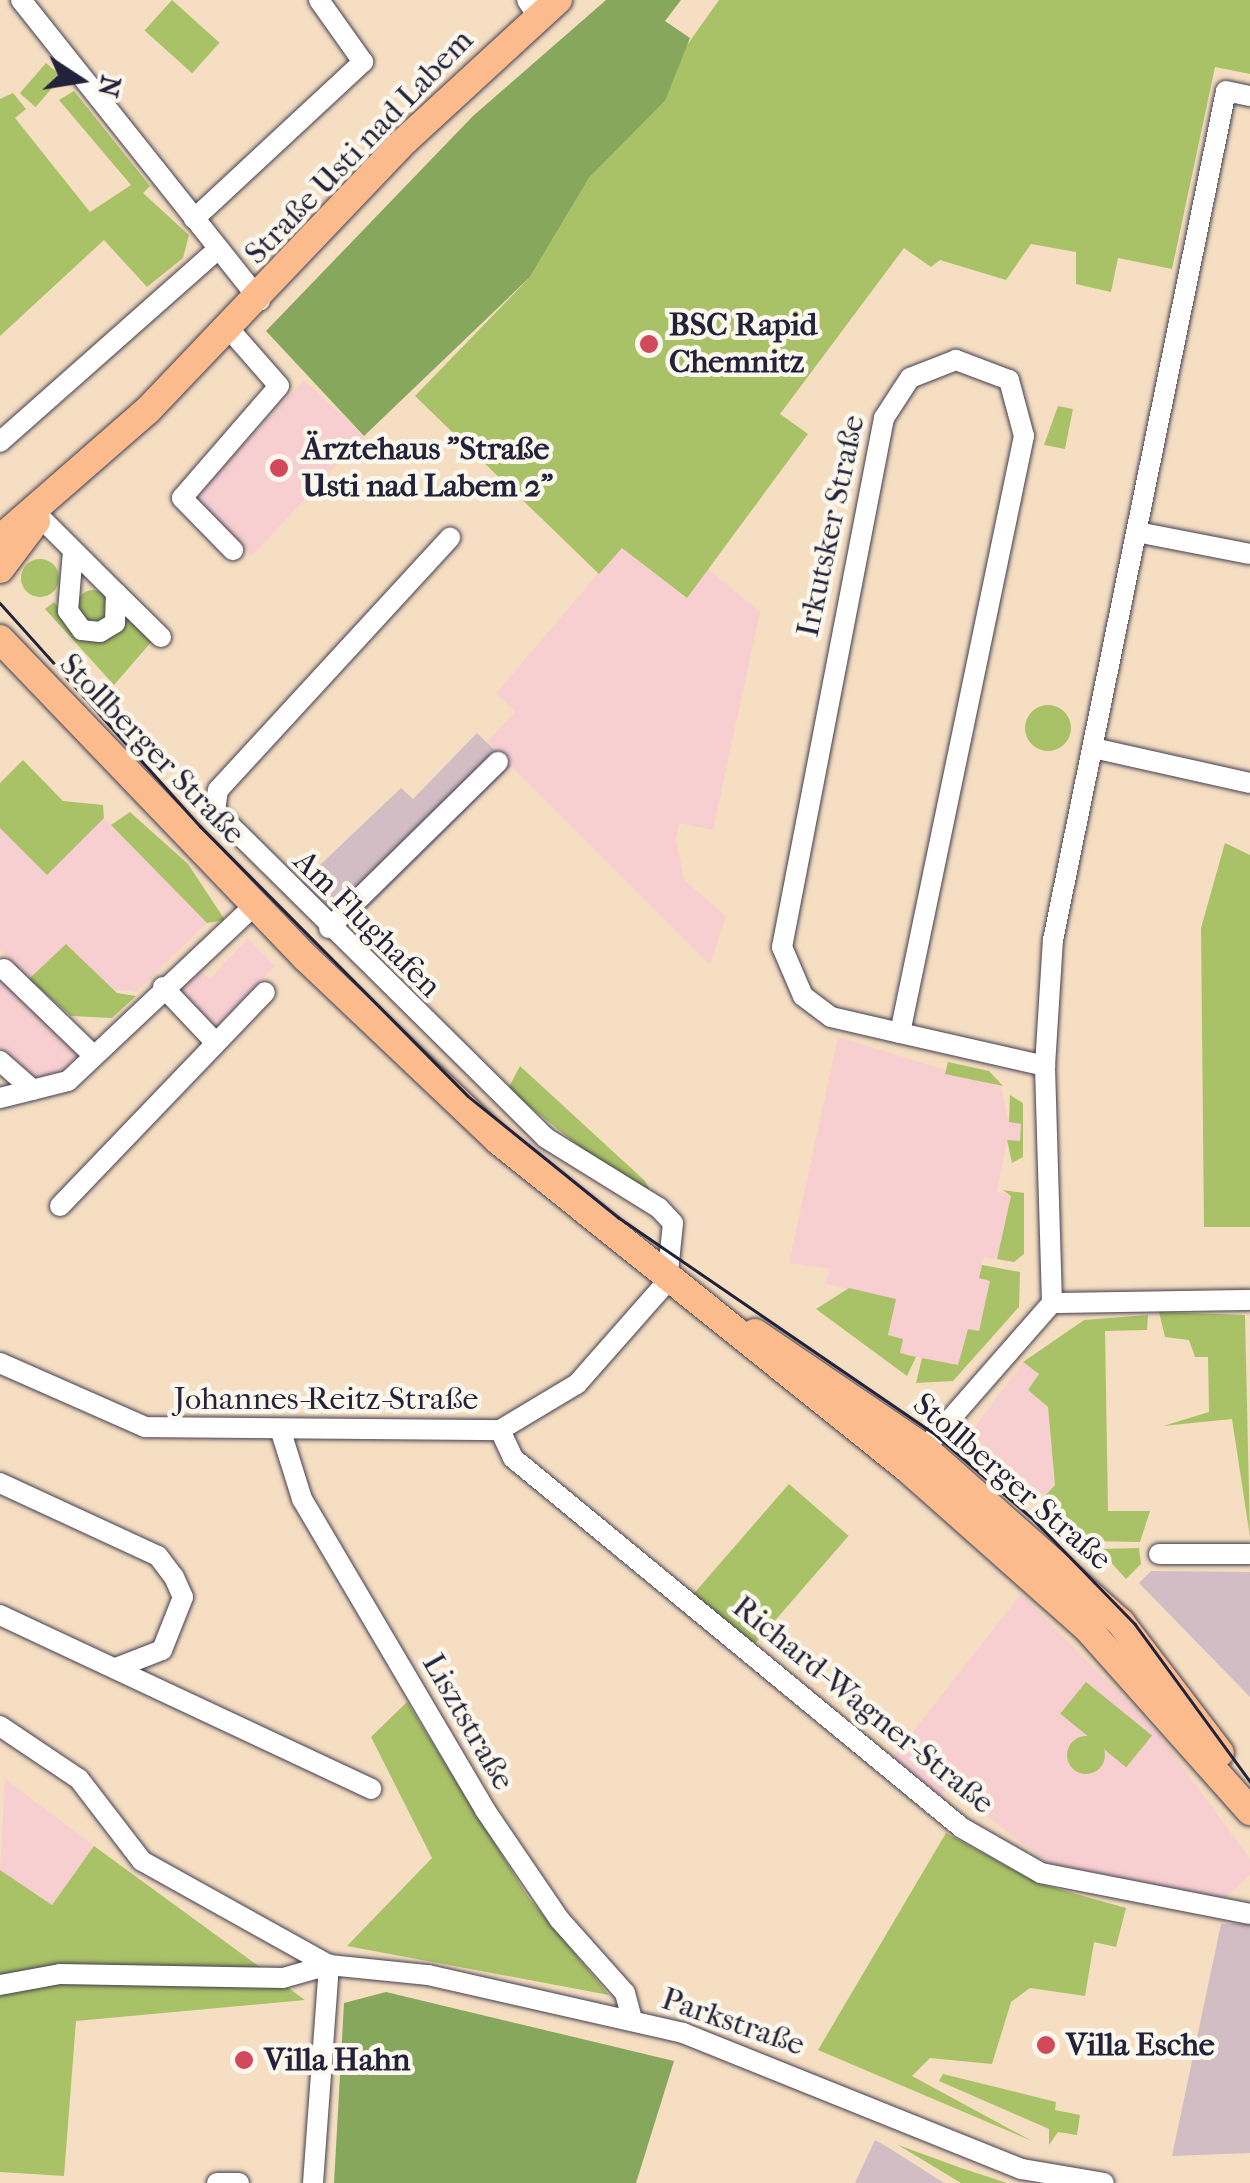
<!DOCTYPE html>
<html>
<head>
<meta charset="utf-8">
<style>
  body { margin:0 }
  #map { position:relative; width:1250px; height:2183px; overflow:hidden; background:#f5dec2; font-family:"IM FELL French Canon",serif }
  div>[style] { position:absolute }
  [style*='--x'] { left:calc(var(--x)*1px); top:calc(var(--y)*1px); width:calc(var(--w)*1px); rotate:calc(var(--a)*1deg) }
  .built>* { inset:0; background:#f7cfd0; transform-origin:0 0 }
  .industrial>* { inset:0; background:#d2bdc5 }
  .green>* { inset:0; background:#aac267; transform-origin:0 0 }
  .round { border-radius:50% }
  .forest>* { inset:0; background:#87a85c }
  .roads { filter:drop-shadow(0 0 2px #423e4f) drop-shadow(0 0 2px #423e4f) }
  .minor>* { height:20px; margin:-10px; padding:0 10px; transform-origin:10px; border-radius:10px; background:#fff }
  .major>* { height:28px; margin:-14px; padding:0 14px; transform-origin:14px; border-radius:14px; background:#fbbb8d }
  .tram>* { height:2.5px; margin:-1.25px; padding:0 1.25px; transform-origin:1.25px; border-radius:1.25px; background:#22223b }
  .dots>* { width:28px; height:28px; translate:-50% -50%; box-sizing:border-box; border:5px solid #fbf7ec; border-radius:50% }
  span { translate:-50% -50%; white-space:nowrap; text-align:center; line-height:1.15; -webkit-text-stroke:9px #fbf7ec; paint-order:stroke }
  .street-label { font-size:32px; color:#22223b }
  .poi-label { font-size:32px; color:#22223b; font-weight:700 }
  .left { translate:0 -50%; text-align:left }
  .north { position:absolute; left:30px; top:30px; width:100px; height:100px; -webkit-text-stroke:8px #fbf7ec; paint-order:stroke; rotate:102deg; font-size:28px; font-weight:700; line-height:40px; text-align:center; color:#22223b }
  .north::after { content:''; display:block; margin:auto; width:35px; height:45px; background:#22223b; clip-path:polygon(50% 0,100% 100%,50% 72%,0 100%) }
</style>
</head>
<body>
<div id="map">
  <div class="built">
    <i style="left:304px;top:380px;width:82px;height:164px;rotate:43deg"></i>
    <i style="clip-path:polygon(621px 547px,686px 598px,708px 569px,760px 612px,713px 830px,679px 823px,676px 839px,684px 880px,726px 916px,710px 965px,487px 742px,515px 712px,496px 693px)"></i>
    <i style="clip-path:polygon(104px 818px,207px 923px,136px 992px,29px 979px,0 950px,0 828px,47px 875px)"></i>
    <i style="clip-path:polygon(248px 938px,275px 966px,215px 1028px,182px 990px,200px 972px,210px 979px)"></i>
    <i style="clip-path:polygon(0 968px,81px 1050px,60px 1073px,37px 1081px,0 1048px)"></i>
    <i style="clip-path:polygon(838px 1037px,1001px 1087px,1009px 1122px,1021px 1124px,1020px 1141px,1007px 1141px,997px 1192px,1011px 1195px,997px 1259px,983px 1257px,979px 1278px,990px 1280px,979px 1332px,958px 1366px,899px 1353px,888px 1336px,895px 1299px,826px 1284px,829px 1269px,789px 1263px)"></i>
    <i style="clip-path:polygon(1023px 1362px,1039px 1374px,1028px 1390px,1048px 1407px,1055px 1485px,1045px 1496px,970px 1434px)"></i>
    <i style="clip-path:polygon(1021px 1594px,1158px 1733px,1250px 1859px,1250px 1875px,1221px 1902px,1053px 1867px,949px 1787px,940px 1795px,893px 1757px)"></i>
    <i style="clip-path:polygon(5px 1779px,94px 1846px,52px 1905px,0 1870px)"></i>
  </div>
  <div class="industrial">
    <i style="clip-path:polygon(477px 733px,511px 766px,353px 923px,352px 914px,328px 917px,299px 885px,401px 788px,413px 799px)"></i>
    <i style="clip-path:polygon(1151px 1571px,1250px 1572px,1250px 1697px,1139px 1583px)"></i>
    <i style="clip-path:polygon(1250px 1923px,1250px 2153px,1172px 2156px,1221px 1924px)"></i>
    <i style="clip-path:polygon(875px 2140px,889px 2148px,944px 2183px,855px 2183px)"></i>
  </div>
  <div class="green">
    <i style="left:172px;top:0;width:64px;height:41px;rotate:42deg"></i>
    <i style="clip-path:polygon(719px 0,1250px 0,1250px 74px,1215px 67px,1172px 269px,1118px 258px,1111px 292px,1076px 284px,1076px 252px,1031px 244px,1006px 280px,940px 260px,931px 267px,904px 248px,780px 414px,808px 434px,687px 598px,622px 548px,599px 574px,415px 396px,530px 277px,589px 178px,665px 101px,670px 69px)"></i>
    <i style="left:46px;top:63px;width:21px;height:40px;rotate:41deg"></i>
    <i style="clip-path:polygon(74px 91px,150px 186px,143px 193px,189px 235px,183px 258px,147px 287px,104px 240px,0 336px,0 99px,13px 93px,26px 109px,15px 118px,90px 212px,131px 185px,59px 100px)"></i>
    <i style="clip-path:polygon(1058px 406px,1073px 409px,1065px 449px,1044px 445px)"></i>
    <i class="round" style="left:21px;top:559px;width:38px;height:38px"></i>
    <i class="round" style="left:77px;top:590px;width:32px;height:32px"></i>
    <i style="clip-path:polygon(54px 602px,80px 640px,106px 641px,128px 616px,153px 640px,114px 685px,45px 609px)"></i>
    <i class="round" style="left:1025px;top:705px;width:46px;height:46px"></i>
    <i style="clip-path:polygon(23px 760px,63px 801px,103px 805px,104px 818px,47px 875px,0 828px,0 783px)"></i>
    <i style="clip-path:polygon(130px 812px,188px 864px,225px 920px,207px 923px,111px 825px)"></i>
    <i style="clip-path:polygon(1225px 843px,1250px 855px,1250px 1227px,1204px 1227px,1201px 928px)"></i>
    <i style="clip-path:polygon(66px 944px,117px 993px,136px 996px,112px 1018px,71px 1016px,29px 979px)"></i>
    <i style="clip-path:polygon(948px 1062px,989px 1071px,1003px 1086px,945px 1074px)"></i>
    <i style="clip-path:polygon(520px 1066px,645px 1181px,650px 1190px,622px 1181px,508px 1089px)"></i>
    <i style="clip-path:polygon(1010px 1095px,1023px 1103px,1023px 1157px,1012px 1163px,1007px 1140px,1020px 1141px,1021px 1124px,1009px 1122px)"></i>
    <i style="clip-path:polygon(1003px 1190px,1024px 1193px,1024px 1254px,1014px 1262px,997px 1259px,1011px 1196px)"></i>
    <i style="clip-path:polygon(982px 1265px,1020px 1272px,1019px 1307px,953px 1381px,916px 1383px,922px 1358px,958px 1365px,968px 1329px,979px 1331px,990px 1281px,979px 1278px)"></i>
    <i style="clip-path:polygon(849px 1288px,896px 1299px,888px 1335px,903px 1339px,900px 1353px,916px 1357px,907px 1376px,816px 1309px)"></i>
    <i style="clip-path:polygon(1159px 1312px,1245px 1315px,1250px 1537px,1232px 1419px,1163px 1426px,1209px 1412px,1208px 1357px,1195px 1357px,1189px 1340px,1165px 1337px)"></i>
    <i style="clip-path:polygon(1148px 1315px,1147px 1330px,1105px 1331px,1108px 1511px,1150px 1511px,1140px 1542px,1092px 1541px,1045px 1496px,1055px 1485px,1048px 1407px,1028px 1390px,1039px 1374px,1023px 1362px,1084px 1320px)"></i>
    <i style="left:789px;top:1484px;width:79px;height:147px;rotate:41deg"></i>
    <i style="clip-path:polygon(1139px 1548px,1141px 1564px,1126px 1579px,1099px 1549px)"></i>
    <i style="left:1086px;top:1682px;width:85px;height:41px;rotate:39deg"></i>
    <i style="clip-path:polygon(407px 1702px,528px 1897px,609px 1995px,347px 1946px,432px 1858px,371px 1737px)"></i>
    <i class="round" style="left:1067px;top:1736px;width:38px;height:38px"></i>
    <i style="clip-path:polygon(946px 1833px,1037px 1883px,1126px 1908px,1116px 1947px,1094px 1942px,1085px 1996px,1030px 1988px,1011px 2002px,992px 2064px,930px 2058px,912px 2076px,1032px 2141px,818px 2050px)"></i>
    <i style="clip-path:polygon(94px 1846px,305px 2000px,76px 2021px,64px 2176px,0 2172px,0 1870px,52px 1905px)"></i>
    <i style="clip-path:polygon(943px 2074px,1056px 2102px,1055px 2110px,1080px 2115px,1077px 2135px,1058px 2132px,1049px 2145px,1049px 2129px,939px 2081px)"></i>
    <i style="clip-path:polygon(898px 2145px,961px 2168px,1007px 2183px,961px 2183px)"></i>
  </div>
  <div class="forest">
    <i style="clip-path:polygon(606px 0,681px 0,665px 21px,690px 38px,665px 101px,589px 178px,530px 277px,364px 436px,266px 331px,473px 116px)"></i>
    <i style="clip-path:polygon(386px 1992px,674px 2061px,636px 2183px,334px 2183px,344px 2003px)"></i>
  </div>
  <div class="roads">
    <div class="minor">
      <i style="--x:21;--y:0;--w:384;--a:51.5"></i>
      <i style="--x:527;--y:0;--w:20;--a:57"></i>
      <i style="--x:194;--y:219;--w:231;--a:-42.9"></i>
      <i style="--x:363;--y:62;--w:76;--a:-125.4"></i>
      <i style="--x:230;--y:330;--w:74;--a:48.8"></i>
      <i style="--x:279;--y:386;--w:148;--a:130.9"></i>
      <i style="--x:182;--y:498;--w:73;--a:45.6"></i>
      <i style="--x:0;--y:442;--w:291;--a:-41.5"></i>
      <i style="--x:38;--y:515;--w:110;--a:45"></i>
      <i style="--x:116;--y:593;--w:30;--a:92"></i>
      <i style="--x:115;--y:623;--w:17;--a:149"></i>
      <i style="--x:100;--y:632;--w:18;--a:-174"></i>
      <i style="--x:82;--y:630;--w:24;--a:-126"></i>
      <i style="--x:68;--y:611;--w:60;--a:-85.2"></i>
      <i style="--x:1137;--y:532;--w:115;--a:11"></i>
      <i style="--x:116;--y:593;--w:63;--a:44.4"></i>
      <i style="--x:1093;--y:748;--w:161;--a:12.6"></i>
      <i style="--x:329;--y:928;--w:237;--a:-44.5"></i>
      <i style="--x:4;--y:969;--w:125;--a:44"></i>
      <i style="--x:163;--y:987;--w:76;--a:46.6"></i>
      <i style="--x:900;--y:1033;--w:610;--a:-78.27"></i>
      <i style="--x:1024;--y:436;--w:58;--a:-105"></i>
      <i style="--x:1009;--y:380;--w:57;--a:-159.3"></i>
      <i style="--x:956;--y:360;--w:49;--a:158.6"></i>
      <i style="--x:910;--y:378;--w:48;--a:123"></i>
      <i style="--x:884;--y:418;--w:539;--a:100.91"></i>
      <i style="--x:782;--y:947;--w:53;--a:66.8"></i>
      <i style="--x:803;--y:996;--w:35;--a:37"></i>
      <i style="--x:831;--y:1017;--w:71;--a:13.1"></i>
      <i style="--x:900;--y:1033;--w:149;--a:12.8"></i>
      <i style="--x:0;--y:1061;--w:44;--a:41.3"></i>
      <i style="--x:0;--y:1098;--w:70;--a:-14"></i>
      <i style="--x:68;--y:1081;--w:257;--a:-43.3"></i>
      <i style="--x:60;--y:1206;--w:296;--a:-46.2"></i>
      <i style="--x:1052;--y:1303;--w:237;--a:-91.7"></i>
      <i style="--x:1045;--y:1066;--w:126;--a:-86.4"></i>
      <i style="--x:1053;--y:940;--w:866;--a:-78.48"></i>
      <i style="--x:1226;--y:91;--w:25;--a:12"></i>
      <i style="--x:0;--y:1363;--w:158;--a:23.8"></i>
      <i style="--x:145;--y:1427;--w:355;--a:0.5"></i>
      <i style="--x:500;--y:1430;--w:90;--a:-30.9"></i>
      <i style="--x:577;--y:1384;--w:136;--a:-48.6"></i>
      <i style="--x:667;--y:1282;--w:59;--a:-84.2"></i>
      <i style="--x:673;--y:1223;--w:21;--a:-133"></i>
      <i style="--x:659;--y:1208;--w:133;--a:-148.2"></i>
      <i style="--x:546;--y:1138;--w:465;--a:-135.3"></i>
      <i style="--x:215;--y:811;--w:21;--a:-82"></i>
      <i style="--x:218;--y:790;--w:343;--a:-47.4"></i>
      <i style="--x:500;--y:1430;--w:31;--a:65"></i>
      <i style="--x:513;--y:1458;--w:582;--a:39.49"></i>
      <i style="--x:962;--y:1828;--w:91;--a:29.7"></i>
      <i style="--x:1041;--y:1873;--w:213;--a:11.1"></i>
      <i style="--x:282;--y:1435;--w:67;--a:72.6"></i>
      <i style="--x:302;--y:1499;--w:361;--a:59.5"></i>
      <i style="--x:485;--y:1810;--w:132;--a:55.8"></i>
      <i style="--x:559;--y:1919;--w:99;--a:48.3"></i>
      <i style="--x:625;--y:1993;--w:28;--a:75"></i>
      <i style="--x:918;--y:1456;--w:203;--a:-48.8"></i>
      <i style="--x:1052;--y:1303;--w:198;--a:-0.9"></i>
      <i style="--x:0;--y:1483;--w:174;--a:24.8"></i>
      <i style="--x:158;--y:1556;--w:26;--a:53"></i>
      <i style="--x:174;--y:1577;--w:22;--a:66"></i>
      <i style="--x:183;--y:1597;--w:57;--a:111.6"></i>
      <i style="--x:162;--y:1650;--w:49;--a:158.6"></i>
      <i style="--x:1159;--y:1554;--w:91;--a:0"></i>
      <i style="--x:0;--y:1615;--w:410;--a:25.1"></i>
      <i style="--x:0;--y:1726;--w:95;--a:33.9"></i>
      <i style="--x:79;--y:1779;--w:103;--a:52.5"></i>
      <i style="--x:142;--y:1861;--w:214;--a:29.1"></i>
      <i style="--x:329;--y:1965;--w:100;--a:5.8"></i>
      <i style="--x:428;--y:1975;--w:262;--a:12.8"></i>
      <i style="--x:683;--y:2033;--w:365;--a:21.9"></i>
      <i style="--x:1022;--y:2169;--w:83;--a:9.7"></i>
      <i style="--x:0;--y:1985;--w:61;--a:-10.4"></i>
      <i style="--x:60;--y:1974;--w:223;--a:1"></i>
      <i style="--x:283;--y:1978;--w:48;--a:-15.8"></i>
      <i style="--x:217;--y:2183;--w:22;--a:0"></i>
      <i style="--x:313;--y:2183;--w:219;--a:-85.8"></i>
    </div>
    <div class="major">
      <i style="--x:0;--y:539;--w:196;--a:-41.1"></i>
      <i style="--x:148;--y:410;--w:364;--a:-46.4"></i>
      <i style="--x:399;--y:146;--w:216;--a:-42.6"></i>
      <i style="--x:0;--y:569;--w:60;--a:-53.1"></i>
      <i style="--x:0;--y:639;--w:441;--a:46.2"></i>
      <i style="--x:305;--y:957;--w:267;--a:43.5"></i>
      <i style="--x:499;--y:1141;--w:524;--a:38.73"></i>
      <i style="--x:908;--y:1469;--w:241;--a:41.6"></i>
      <i style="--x:1088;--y:1629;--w:244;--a:48.3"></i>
      <i style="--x:755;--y:1333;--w:204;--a:34.2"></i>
      <i style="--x:924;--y:1448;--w:264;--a:41.6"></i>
      <i style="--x:1121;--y:1623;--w:163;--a:52.7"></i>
    </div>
  </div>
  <div class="tram">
    <i style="--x:0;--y:603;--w:300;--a:48.1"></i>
    <i style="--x:200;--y:826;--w:380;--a:45.2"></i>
    <i style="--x:468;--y:1096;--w:193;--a:38.9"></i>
    <i style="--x:618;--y:1217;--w:386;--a:34.4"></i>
    <i style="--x:936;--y:1435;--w:130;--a:40.9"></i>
    <i style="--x:1034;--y:1520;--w:145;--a:45.8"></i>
    <i style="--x:1135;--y:1624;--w:195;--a:53.8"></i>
  </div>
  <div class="dots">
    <i style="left:649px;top:344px;background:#d1495b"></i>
    <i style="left:279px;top:468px;background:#d1495b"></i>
    <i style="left:1046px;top:2045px;background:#d1495b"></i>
    <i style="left:244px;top:2060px;background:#d1495b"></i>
  </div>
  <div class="street-label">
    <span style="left:359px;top:147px;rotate:-46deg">Straße Usti nad Labem</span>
    <span style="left:831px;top:526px;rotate:-78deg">Irkutsker Straße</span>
    <span style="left:152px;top:749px;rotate:46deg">Stollberger Straße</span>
    <span style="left:367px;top:924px;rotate:45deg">Am Flughafen</span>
    <span style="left:326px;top:1399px">Johannes-Reitz-Straße</span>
    <span style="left:1012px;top:1482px;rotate:41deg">Stollberger Straße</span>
    <span style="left:863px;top:1705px;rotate:39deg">Richard-Wagner-Straße</span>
    <span style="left:468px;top:1722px;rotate:60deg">Lisztstraße</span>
    <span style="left:733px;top:2022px;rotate:19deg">Parkstraße</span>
  </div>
  <div class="poi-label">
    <span class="left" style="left:669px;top:344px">BSC Rapid<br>Chemnitz</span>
    <span class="left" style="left:302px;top:468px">Ärztehaus "Straße<br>Usti nad Labem 2"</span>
    <span class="left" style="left:1066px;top:2045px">Villa Esche</span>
    <span class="left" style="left:264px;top:2060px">Villa Hahn</span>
  </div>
  <div class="north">N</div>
</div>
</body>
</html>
